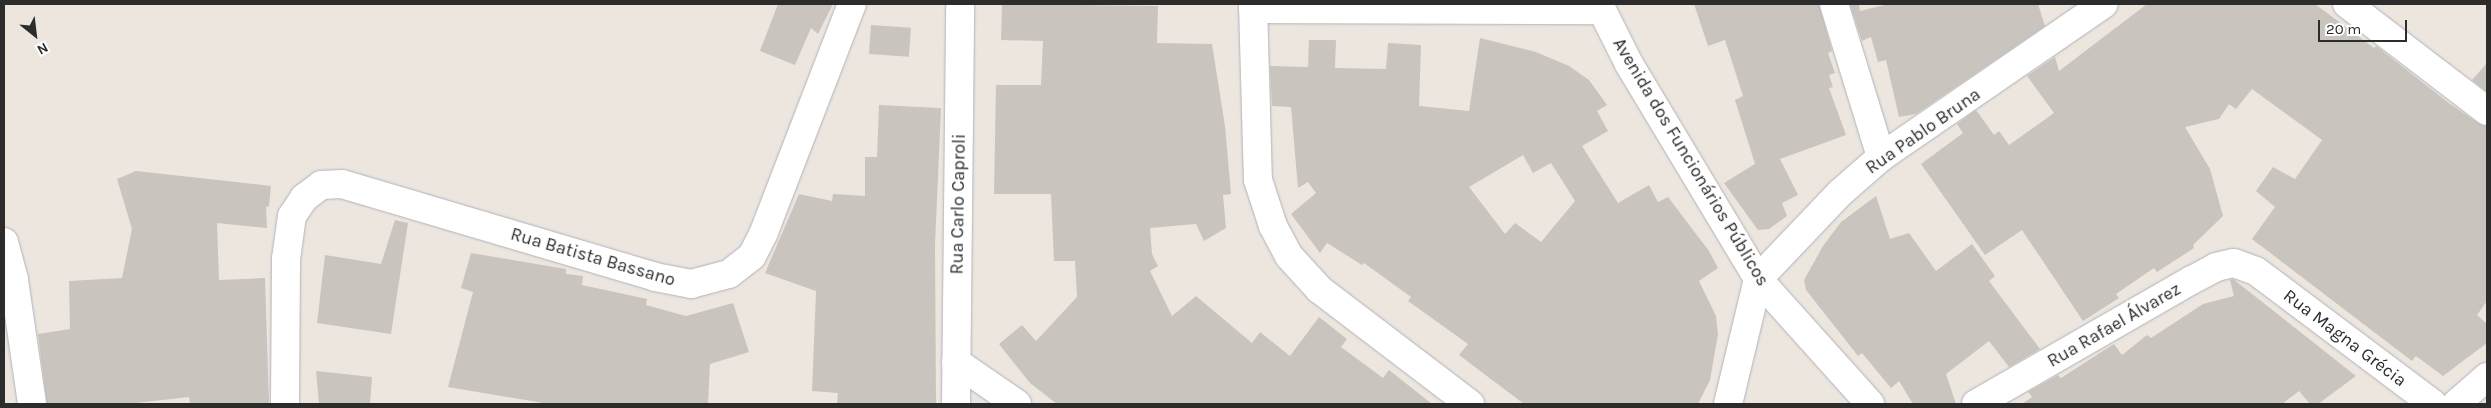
<!DOCTYPE html>
<html>
<head>
<meta charset="utf-8">
<style>
  body { margin:0 }
  #map { position:relative; width:2491px; height:408px; overflow:hidden; background:#ede6de; font-family:Karla,sans-serif }
  div>[style] { position:absolute }
  [style*='--x'] { left:calc(var(--x)*1px); top:calc(var(--y)*1px); width:calc(var(--w)*1px); rotate:calc(var(--a)*1deg) }
  .building>* { inset:0; background:#c9c4bd; transform-origin:0 0 }
  .roads { filter:drop-shadow(0 0 1px #afb2bc) drop-shadow(0 0 1px #afb2bc) }
  .street>* { height:28px; margin:-14px; padding:0 14px; transform-origin:14px; border-radius:14px; background:#fff }
  .secondary>* { height:28px; margin:-14px; padding:0 14px; transform-origin:14px; border-radius:14px; background:#fff }
  span { translate:-50% -50%; white-space:nowrap; text-align:center; line-height:1.15; -webkit-text-stroke:4.5px #fff; paint-order:stroke }
  .street-label { font-size:18px; color:#2c2c2c }
  .frame { position:absolute; inset:0; border:5px solid #2c2c2c; pointer-events:none }
  .north { position:absolute; left:10px; top:10px; width:50px; height:50px; -webkit-text-stroke:4px #fff; paint-order:stroke; rotate:151deg; font-size:14px; font-weight:700; line-height:20px; text-align:center; color:#2c2c2c }
  .north::after { content:''; display:block; margin:auto; width:18px; height:22px; background:#2c2c2c; clip-path:polygon(50% 0,100% 100%,50% 72%,0 100%) }
  .scale { position:absolute; left:2318px; top:20px; width:89px; height:22px; box-sizing:border-box; border:2px solid #2c2c2c; border-top:0; padding-left:6px; font-size:15px; line-height:18px; white-space:nowrap; color:#2c2c2c; -webkit-text-stroke:4px #fff; paint-order:stroke }
</style>
</head>
<body>
<div id="map">
  <div class="building">
    <i style="clip-path:polygon(778px 4px,833px 4px,818px 34px,811px 28px,795px 65px,760px 51px)"></i>
    <i style="clip-path:polygon(1002px 4px,1158px 6px,1157px 43px,1212px 44px,1225px 126px,1231px 194px,1223px 195px,1226px 228px,1204px 241px,1196px 224px,1150px 228px,1152px 254px,1158px 266px,1150px 271px,1172px 316px,1196px 296px,1252px 343px,1260px 332px,1290px 356px,1319px 317px,1347px 339px,1341px 347px,1383px 378px,1389px 370px,1432px 404px,1057px 404px,1030px 383px,999px 344px,1022px 325px,1036px 341px,1077px 297px,1075px 261px,1054px 261px,1051px 194px,994px 194px,996px 85px,1041px 85px,1043px 41px,1001px 40px)"></i>
    <i style="clip-path:polygon(1694px 4px,1819px 4px,1832px 51px,1828px 53px,1835px 73px,1829px 75px,1833px 87px,1829px 88px,1846px 135px,1780px 159px,1798px 195px,1782px 203px,1787px 216px,1769px 229px,1758px 230px,1724px 183px,1755px 164px,1735px 100px,1743px 96px,1725px 40px,1708px 46px)"></i>
    <i style="clip-path:polygon(1850px 4px,1859px 4px,1860px 11px,1889px 4px,2038px 4px,2045px 26px,1916px 114px,1899px 117px,1886px 60px,1878px 62px,1871px 37px,1862px 41px)"></i>
    <i style="clip-path:polygon(2147px 4px,2315px 4px,2374px 48px,2376px 46px,2450px 104px,2478px 123px,2487px 126px,2487px 301px,2477px 315px,2487px 324px,2487px 343px,2443px 376px,2416px 356px,2412px 361px,2252px 239px,2275px 207px,2256px 191px,2273px 167px,2295px 179px,2322px 140px,2252px 89px,2236px 109px,2229px 104px,2219px 119px,2185px 127px,2210px 169px,2223px 216px,2193px 245px,2194px 248px,2157px 272px,2154px 268px,2116px 294px,2119px 298px,2083px 321px,2022px 230px,1985px 255px,1921px 164px,1963px 133px,1957px 124px,1976px 110px,1994px 135px,1999px 131px,2009px 145px,2054px 113px,2027px 76px,2055px 57px,2059px 71px)"></i>
    <i style="left:871px;top:25px;width:40px;height:29px;rotate:4deg"></i>
    <i style="clip-path:polygon(evenodd,1480px 38px,1536px 52px,1569px 66px,1589px 80px,1607px 105px,1597px 111px,1608px 131px,1582px 146px,1618px 203px,1649px 185px,1658px 202px,1668px 197px,1709px 251px,1718px 268px,1699px 281px,1716px 316px,1718px 334px,1710px 380px,1698px 404px,1524px 404px,1459px 355px,1468px 344px,1408px 301px,1411px 297px,1364px 263px,1362px 265px,1327px 243px,1320px 253px,1291px 214px,1316px 193px,1308px 182px,1298px 188px,1291px 107px,1272px 106px,1270px 66px,1308px 67px,1309px 40px,1336px 40px,1335px 68px,1386px 69px,1388px 43px,1421px 45px,1419px 106px,1469px 111px,1480px 38px,1523px 155px,1533px 173px,1551px 163px,1575px 201px,1541px 242px,1515px 223px,1505px 234px,1469px 187px,1523px 155px)"></i>
    <i style="clip-path:polygon(2487px 63px,2487px 92px,2472px 80px)"></i>
    <i style="clip-path:polygon(879px 105px,941px 108px,935px 244px,936px 404px,837px 404px,838px 393px,812px 391px,816px 291px,765px 273px,799px 194px,832px 201px,833px 194px,865px 196px,865px 157px,877px 157px)"></i>
    <i style="clip-path:polygon(136px 171px,271px 186px,269px 206px,266px 207px,267px 228px,217px 223px,219px 280px,265px 278px,269px 404px,190px 404px,189px 397px,127px 404px,47px 404px,38px 334px,70px 329px,69px 281px,122px 278px,132px 229px,117px 179px)"></i>
    <i style="clip-path:polygon(1876px 196px,1890px 239px,1909px 233px,1936px 271px,1972px 244px,1995px 276px,1989px 281px,2040px 349px,2009px 367px,1989px 341px,1946px 374px,1956px 404px,1913px 404px,1899px 381px,1891px 388px,1862px 353px,1858px 356px,1806px 290px,1804px 280px,1823px 246px,1841px 222px)"></i>
    <i style="clip-path:polygon(395px 220px,408px 223px,391px 334px,317px 323px,325px 255px,381px 264px)"></i>
    <i style="clip-path:polygon(471px 253px,566px 269px,566px 274px,583px 276px,582px 285px,647px 299px,646px 305px,686px 316px,733px 303px,749px 352px,710px 364px,708px 404px,549px 404px,448px 387px,473px 292px,461px 288px)"></i>
    <i style="clip-path:polygon(2233px 279px,2356px 376px,2318px 404px,2310px 404px,2299px 391px,2282px 404px,2022px 404px,2032px 397px,2028px 392px,2058px 375px,2061px 378px,2114px 344px,2122px 355px,2147px 335px,2151px 338px,2203px 304px,2234px 296px,2230px 280px)"></i>
    <i style="clip-path:polygon(316px 371px,372px 377px,370px 404px,319px 404px)"></i>
  </div>
  <div class="roads">
    <div class="street">
      <i style="--x:1253;--y:4;--w:176;--a:88.4"></i>
      <i style="--x:1258;--y:180;--w:48;--a:71.9"></i>
      <i style="--x:1273;--y:226;--w:34;--a:62"></i>
      <i style="--x:1289;--y:256;--w:45;--a:47.7"></i>
      <i style="--x:1319;--y:289;--w:190;--a:37.3"></i>
      <i style="--x:1834;--y:4;--w:160;--a:72.9"></i>
      <i style="--x:2347;--y:4;--w:176;--a:37.4"></i>
      <i style="--x:1253;--y:9;--w:347;--a:0.2"></i>
      <i style="--x:4;--y:242;--w:39;--a:75"></i>
      <i style="--x:14;--y:280;--w:125;--a:81.7"></i>
      <i style="--x:956;--y:362;--w:74;--a:34.5"></i>
      <i style="--x:285;--y:404;--w:145;--a:-89.6"></i>
      <i style="--x:286;--y:259;--w:43;--a:-82.1"></i>
      <i style="--x:292;--y:216;--w:22;--a:-56"></i>
      <i style="--x:304;--y:198;--w:21;--a:-37"></i>
      <i style="--x:321;--y:185;--w:21;--a:-3"></i>
      <i style="--x:342;--y:184;--w:327;--a:16.5"></i>
      <i style="--x:655;--y:277;--w:37;--a:11"></i>
      <i style="--x:691;--y:284;--w:39;--a:-15"></i>
      <i style="--x:729;--y:274;--w:29;--a:-38"></i>
      <i style="--x:752;--y:256;--w:27;--a:-63"></i>
      <i style="--x:764;--y:232;--w:244;--a:-68.9"></i>
      <i style="--x:956;--y:404;--w:400;--a:-89.4"></i>
      <i style="--x:1728;--y:404;--w:129;--a:-76.5"></i>
      <i style="--x:1758;--y:279;--w:119;--a:-46.4"></i>
      <i style="--x:1840;--y:193;--w:55;--a:-41.3"></i>
      <i style="--x:1881;--y:157;--w:270;--a:-34.5"></i>
      <i style="--x:1976;--y:404;--w:249;--a:-29.9"></i>
      <i style="--x:2192;--y:280;--w:27;--a:-28"></i>
      <i style="--x:2216;--y:267;--w:18;--a:-13"></i>
      <i style="--x:2234;--y:263;--w:23;--a:20"></i>
      <i style="--x:2256;--y:271;--w:221;--a:36.9"></i>
      <i style="--x:2456;--y:404;--w:41;--a:-41.1"></i>
    </div>
    <div class="secondary">
      <i style="--x:1599;--y:4;--w:67;--a:63.4"></i>
      <i style="--x:1629;--y:64;--w:251;--a:59"></i>
      <i style="--x:1758;--y:279;--w:168;--a:48.1"></i>
    </div>
  </div>
  <div class="street-label">
    <span style="left:1923px;top:131px;rotate:-35deg">Rua Pablo Bruna</span>
    <span style="left:1691px;top:162px;rotate:59deg">Avenida dos Funcionários Públicos</span>
    <span style="left:958px;top:204px;rotate:-89deg">Rua Carlo Caproli</span>
    <span style="left:593px;top:257px;rotate:16deg">Rua Batista Bassano</span>
    <span style="left:2114px;top:325px;rotate:-30deg">Rua Rafael Álvarez</span>
    <span style="left:2345px;top:338px;rotate:37deg">Rua Magna Grécia</span>
  </div>
  <div class="frame"></div>
  <div class="north">N</div>
  <div class="scale">20 m</div>
</div>
</body>
</html>
